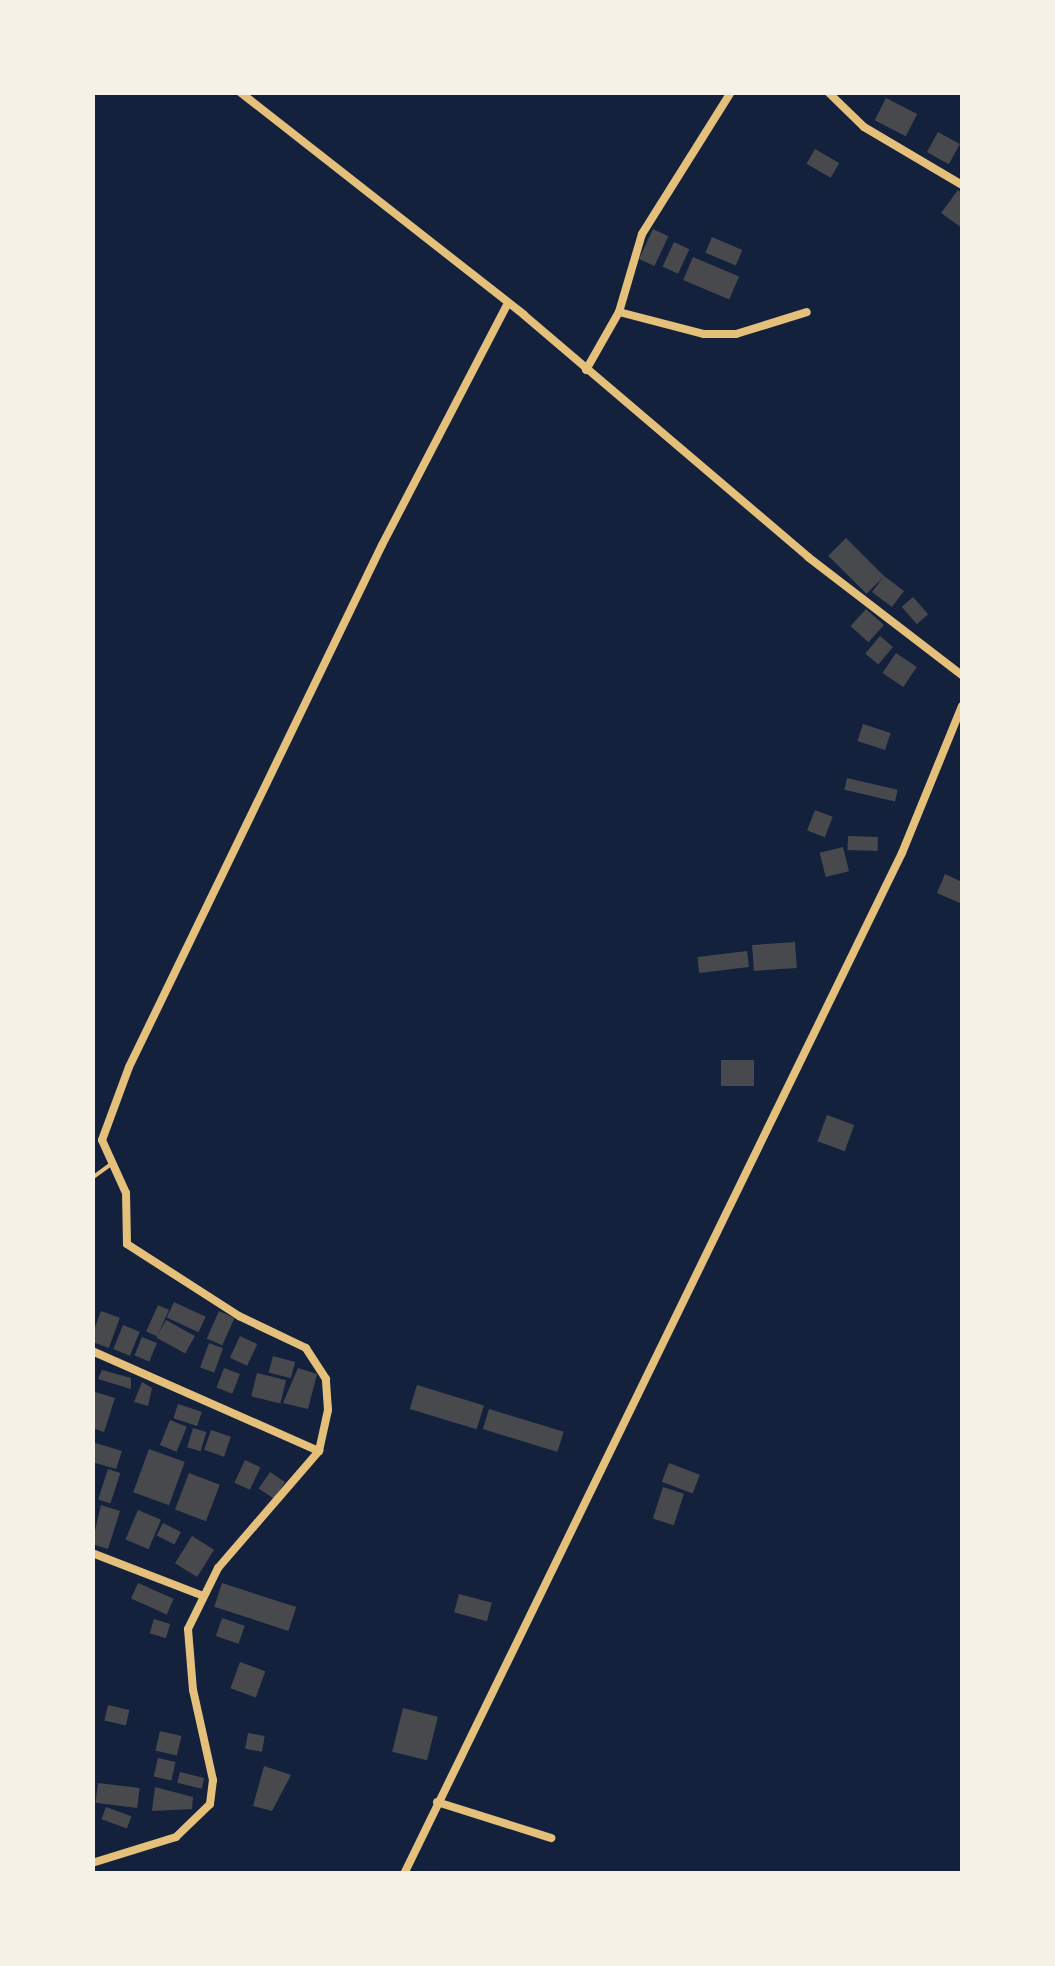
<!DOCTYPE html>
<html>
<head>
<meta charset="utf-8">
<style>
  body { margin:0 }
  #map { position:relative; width:1055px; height:1966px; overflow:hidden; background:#14213d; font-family:Overpass,sans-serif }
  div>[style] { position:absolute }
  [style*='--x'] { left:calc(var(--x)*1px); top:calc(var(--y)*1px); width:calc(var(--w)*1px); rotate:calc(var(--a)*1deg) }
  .building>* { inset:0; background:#48494c; transform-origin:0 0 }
  .service>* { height:4px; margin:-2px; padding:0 2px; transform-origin:2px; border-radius:2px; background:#e5c07b }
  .minor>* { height:8px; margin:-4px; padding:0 4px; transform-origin:4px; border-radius:4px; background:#e5c07b }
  span { translate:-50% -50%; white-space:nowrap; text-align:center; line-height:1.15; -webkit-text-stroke:8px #f6f1e7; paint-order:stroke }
  .frame { position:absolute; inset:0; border:95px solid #f6f1e7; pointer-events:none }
</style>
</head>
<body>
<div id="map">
  <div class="building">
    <i style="left:886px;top:98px;width:35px;height:25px;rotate:27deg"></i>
    <i style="left:938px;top:132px;width:25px;height:23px;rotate:29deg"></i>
    <i style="left:815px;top:149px;width:28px;height:17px;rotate:30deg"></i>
    <i style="clip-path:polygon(958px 190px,962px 194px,962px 228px,941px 213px)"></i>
    <i style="left:653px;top:229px;width:17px;height:33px;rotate:25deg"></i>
    <i style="left:712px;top:237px;width:33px;height:17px;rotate:23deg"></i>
    <i style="left:674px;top:242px;width:17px;height:27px;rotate:25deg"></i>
    <i style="left:693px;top:257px;width:50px;height:25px;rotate:23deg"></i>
    <i style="left:846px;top:538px;width:54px;height:25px;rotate:45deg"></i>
    <i style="left:884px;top:576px;width:25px;height:20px;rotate:37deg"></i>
    <i style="left:913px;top:597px;width:23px;height:15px;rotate:49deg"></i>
    <i style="left:866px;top:609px;width:24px;height:23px;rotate:42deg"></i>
    <i style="left:880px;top:636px;width:17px;height:23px;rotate:40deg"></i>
    <i style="left:896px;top:653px;width:25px;height:24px;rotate:34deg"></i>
    <i style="left:863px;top:724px;width:29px;height:18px;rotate:18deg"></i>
    <i style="left:847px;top:778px;width:52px;height:12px;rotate:13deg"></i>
    <i style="left:815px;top:810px;width:19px;height:22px;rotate:21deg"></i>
    <i style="left:848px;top:836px;width:30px;height:14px;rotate:2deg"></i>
    <i style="left:843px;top:847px;width:25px;height:24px;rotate:76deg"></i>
    <i style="clip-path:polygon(945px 874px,962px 882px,962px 904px,937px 893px)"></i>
    <i style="left:795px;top:942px;width:26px;height:43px;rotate:86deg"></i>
    <i style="left:747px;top:951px;width:16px;height:50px;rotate:83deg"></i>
    <i style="left:721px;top:1060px;width:33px;height:26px"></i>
    <i style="left:827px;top:1115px;width:29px;height:28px;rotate:20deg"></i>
    <i style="left:174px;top:1302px;width:35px;height:17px;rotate:25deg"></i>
    <i style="left:158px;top:1305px;width:12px;height:29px;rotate:24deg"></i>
    <i style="left:101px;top:1311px;width:20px;height:32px;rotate:20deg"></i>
    <i style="left:219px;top:1311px;width:17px;height:30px;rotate:24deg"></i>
    <i style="left:166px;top:1320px;width:33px;height:20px;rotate:29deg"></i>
    <i style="left:123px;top:1325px;width:18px;height:26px;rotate:22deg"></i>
    <i style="left:240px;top:1336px;width:19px;height:24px;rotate:25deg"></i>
    <i style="left:142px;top:1337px;width:16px;height:20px;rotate:22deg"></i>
    <i style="left:209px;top:1343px;width:15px;height:26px;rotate:20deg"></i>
    <i style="left:273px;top:1356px;width:23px;height:17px;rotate:15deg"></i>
    <i style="left:224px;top:1368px;width:17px;height:21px;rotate:21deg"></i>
    <i style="clip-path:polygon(298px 1368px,317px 1374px,308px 1409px,283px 1403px)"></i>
    <i style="clip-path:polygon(102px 1370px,131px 1378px,131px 1389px,98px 1379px)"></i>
    <i style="left:257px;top:1373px;width:30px;height:24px;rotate:14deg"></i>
    <i style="clip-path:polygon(142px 1382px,152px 1388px,148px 1406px,134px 1402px)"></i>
    <i style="left:417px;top:1385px;width:70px;height:25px;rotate:17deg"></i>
    <i style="clip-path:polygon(92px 1391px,115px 1398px,104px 1432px,92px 1428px)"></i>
    <i style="left:178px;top:1404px;width:25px;height:15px;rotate:18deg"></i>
    <i style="left:489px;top:1409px;width:78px;height:21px;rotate:17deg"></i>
    <i style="left:170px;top:1420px;width:18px;height:27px;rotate:22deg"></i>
    <i style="left:193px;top:1428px;width:14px;height:20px;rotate:17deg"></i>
    <i style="left:211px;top:1430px;width:21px;height:21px;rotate:19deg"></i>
    <i style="clip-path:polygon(92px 1442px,122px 1451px,116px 1469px,92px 1462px)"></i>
    <i style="left:149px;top:1449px;width:38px;height:46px;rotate:20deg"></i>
    <i style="left:245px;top:1460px;width:17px;height:25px;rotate:25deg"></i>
    <i style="left:669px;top:1463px;width:33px;height:20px;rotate:21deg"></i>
    <i style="left:108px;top:1469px;width:13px;height:32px;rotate:18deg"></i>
    <i style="left:270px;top:1472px;width:18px;height:20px;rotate:34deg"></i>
    <i style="left:189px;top:1473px;width:33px;height:39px;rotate:21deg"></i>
    <i style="left:663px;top:1487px;width:22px;height:33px;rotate:18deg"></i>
    <i style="clip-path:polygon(101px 1505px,120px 1511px,108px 1549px,92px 1544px)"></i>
    <i style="left:138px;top:1510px;width:25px;height:32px;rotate:23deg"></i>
    <i style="left:163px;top:1523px;width:20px;height:14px;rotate:27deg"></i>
    <i style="left:192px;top:1536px;width:26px;height:32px;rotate:32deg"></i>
    <i style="left:138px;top:1583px;width:39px;height:17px;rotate:24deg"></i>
    <i style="left:222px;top:1583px;width:78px;height:25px;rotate:18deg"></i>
    <i style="left:459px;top:1594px;width:34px;height:19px;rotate:15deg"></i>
    <i style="left:222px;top:1618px;width:24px;height:19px;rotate:19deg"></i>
    <i style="left:154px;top:1619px;width:17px;height:15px;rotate:17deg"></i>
    <i style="left:240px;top:1662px;width:27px;height:28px;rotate:20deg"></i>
    <i style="left:108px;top:1705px;width:22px;height:16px;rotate:13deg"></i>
    <i style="left:403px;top:1708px;width:36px;height:45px;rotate:14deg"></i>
    <i style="left:160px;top:1731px;width:22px;height:20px;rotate:13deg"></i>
    <i style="left:248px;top:1733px;width:17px;height:16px;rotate:10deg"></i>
    <i style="left:158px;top:1758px;width:18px;height:19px;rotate:13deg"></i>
    <i style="clip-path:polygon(264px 1766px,291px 1775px,272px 1811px,253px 1806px)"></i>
    <i style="left:180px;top:1772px;width:25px;height:11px;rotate:14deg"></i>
    <i style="left:98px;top:1783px;width:42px;height:20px;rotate:7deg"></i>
    <i style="clip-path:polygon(155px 1787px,193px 1797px,192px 1809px,152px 1811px)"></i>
    <i style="left:106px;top:1807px;width:27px;height:13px;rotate:20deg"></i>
  </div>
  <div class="service">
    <i style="--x:92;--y:1178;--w:24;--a:-36"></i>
  </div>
  <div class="minor">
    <i style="--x:240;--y:92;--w:361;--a:38.1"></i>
    <i style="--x:524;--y:315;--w:373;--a:40.4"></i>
    <i style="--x:808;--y:557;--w:194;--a:37.5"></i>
    <i style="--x:828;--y:92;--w:50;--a:44.2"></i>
    <i style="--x:864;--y:127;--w:114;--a:30.6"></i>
    <i style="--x:619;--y:312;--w:88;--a:14.5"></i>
    <i style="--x:704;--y:334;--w:32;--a:0"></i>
    <i style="--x:736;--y:334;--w:74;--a:-17.2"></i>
    <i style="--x:586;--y:370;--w:67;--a:-60.4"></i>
    <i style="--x:619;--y:312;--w:81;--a:-73.6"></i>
    <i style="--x:642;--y:234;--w:168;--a:-57.9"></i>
    <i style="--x:92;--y:1351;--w:248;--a:23.8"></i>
    <i style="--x:92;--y:1553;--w:117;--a:21.1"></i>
    <i style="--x:437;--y:1802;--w:120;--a:17.5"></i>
    <i style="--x:92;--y:1863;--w:88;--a:-17.2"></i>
    <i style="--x:176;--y:1837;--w:47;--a:-44.1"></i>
    <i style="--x:210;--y:1804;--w:24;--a:-83"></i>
    <i style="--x:213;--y:1780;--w:92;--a:-102.5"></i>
    <i style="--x:193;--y:1690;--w:61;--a:-94.7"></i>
    <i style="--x:188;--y:1629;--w:68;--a:-63.8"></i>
    <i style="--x:218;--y:1568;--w:155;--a:-49.2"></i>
    <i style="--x:319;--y:1451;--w:42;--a:-77.6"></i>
    <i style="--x:328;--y:1410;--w:31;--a:-94"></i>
    <i style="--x:326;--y:1379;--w:37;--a:-123"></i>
    <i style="--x:306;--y:1348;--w:74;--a:-154.5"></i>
    <i style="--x:239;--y:1316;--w:133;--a:-147.3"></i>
    <i style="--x:127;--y:1244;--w:51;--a:-91.1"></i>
    <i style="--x:126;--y:1193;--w:58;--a:-114.4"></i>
    <i style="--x:102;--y:1140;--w:78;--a:-69.7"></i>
    <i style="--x:129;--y:1067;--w:580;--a:-64.14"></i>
    <i style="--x:382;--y:545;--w:273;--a:-62.5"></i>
    <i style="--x:404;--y:1874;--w:1136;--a:-64"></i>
    <i style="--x:902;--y:853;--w:159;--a:-67.8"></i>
  </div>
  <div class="frame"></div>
</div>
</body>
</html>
